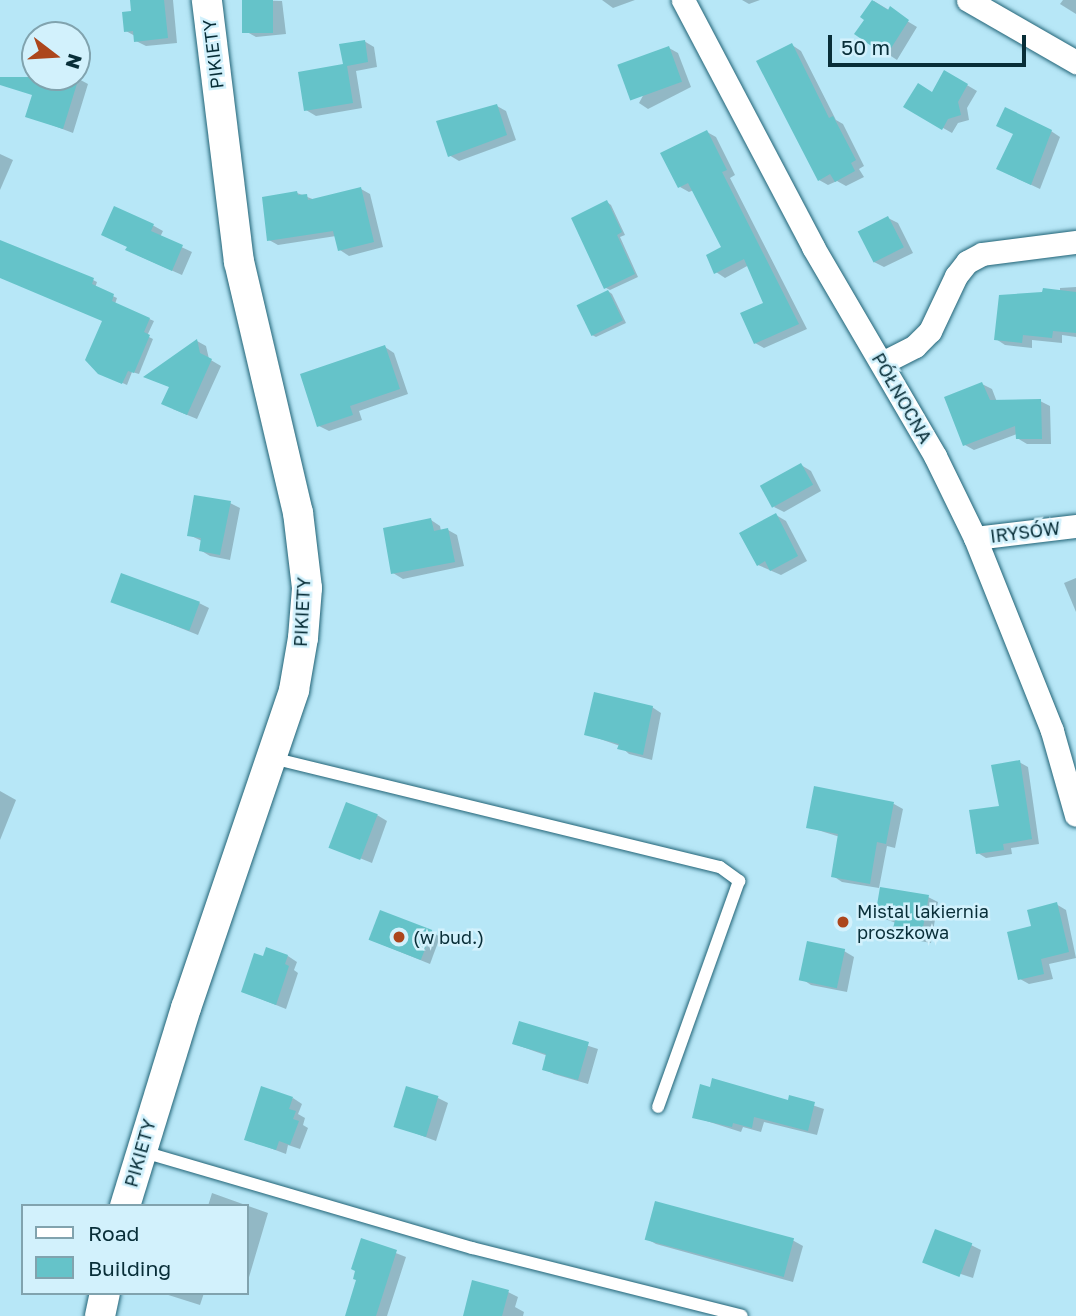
<!DOCTYPE html>
<html>
<head>
<meta charset="utf-8">
<style>
  body { margin:0 }
  #map { position:relative; width:1076px; height:1316px; overflow:hidden; background:#b7e7f7; font-family:"Golos Text",sans-serif }
  div>[style] { position:absolute }
  [style*='--x'] { left:calc(var(--x)*1px); top:calc(var(--y)*1px); width:calc(var(--w)*1px); rotate:calc(var(--a)*1deg) }
  .shadow>* { inset:0; background:#0003 }
  .building>* { inset:0; background:#65c3c9; transform-origin:0 0 }
  .roads { filter:drop-shadow(0 0 2px #216376) drop-shadow(0 0 2px #216376) }
  .service>* { height:12px; margin:-6px; padding:0 6px; transform-origin:6px; border-radius:6px; background:#fff }
  .minor>* { height:23px; margin:-11.5px; padding:0 11.5px; transform-origin:11.5px; border-radius:11.5px; background:#fff }
  .tertiary>* { height:30px; margin:-15px; padding:0 15px; transform-origin:15px; border-radius:15px; background:#fff }
  .dots>* { width:19px; height:19px; translate:-50% -50%; box-sizing:border-box; border:4px solid #d2f1fc; border-radius:50% }
  span { translate:-50% -50%; white-space:nowrap; text-align:center; line-height:1.15; -webkit-text-stroke:5px #d2f1fc; paint-order:stroke }
  .street-label { font-size:18px; color:#082e38 }
  .poi-label { font-size:18px; color:#082e38 }
  .left { translate:0 -50%; text-align:left }
  .legend { position:absolute; left:21px; top:1204px; width:228px; height:91px; box-sizing:border-box; background:#d2f1fc; border:2px solid #81a3ae; margin:0; padding:9px 12px; list-style:none; font-size:21px; color:#082e38 }
  .legend li { display:flex; align-items:center; gap:14px; height:35px }
  .legend b { width:35px; border:2px solid #81a3ae }
  .north { position:absolute; left:21px; top:21px; width:70px; height:70px; box-sizing:border-box; background:#d2f1fc; border:2px solid #81a3ae; border-radius:50%; rotate:107deg; font-size:19px; font-weight:700; line-height:28px; text-align:center; color:#082e38 }
  .north::after { content:''; display:block; margin:auto; width:24px; height:32px; background:#ac461c; clip-path:polygon(50% 0,100% 100%,50% 72%,0 100%) }
  .scale { position:absolute; left:828px; top:35px; width:198px; height:32px; box-sizing:border-box; border:4px solid #082e38; border-top:0; padding-left:9px; font-size:21px; line-height:24px; white-space:nowrap; color:#082e38; -webkit-text-stroke:5px #d2f1fc; paint-order:stroke }
</style>
</head>
<body>
<div id="map">
  <div class="shadow">
    <i style="clip-path:polygon(131px 0,173px 0,177px 43px,146px 46px,136px 41px,135px 36px,126px 31px,133px 12px)"></i>
    <i style="clip-path:polygon(243px 0,282px 1px,286px 34px,256px 37px,247px 32px)"></i>
    <i style="clip-path:polygon(602px 0,635px 0,613px 8px)"></i>
    <i style="clip-path:polygon(742px 0,760px 0,749px 4px)"></i>
    <i style="clip-path:polygon(1063px 0,1076px 0,1076px 14px,1060px 4px)"></i>
    <i style="clip-path:polygon(874px 1px,917px 27px,897px 60px,856px 33px,867px 19px,862px 16px)"></i>
    <i style="clip-path:polygon(364px 41px,374px 47px,377px 67px,356px 71px,362px 108px,316px 116px,306px 110px)"></i>
    <i style="clip-path:polygon(792px 45px,801px 51px,836px 120px,843px 124px,864px 166px,859px 169px,864px 177px,846px 186px,837px 181px,828px 185px,819px 180px)"></i>
    <i style="clip-path:polygon(669px 48px,678px 53px,691px 87px,648px 109px,639px 103px)"></i>
    <i style="clip-path:polygon(945px 72px,977px 91px,967px 108px,969px 120px,958px 123px,952px 133px,906px 107px,932px 94px)"></i>
    <i style="clip-path:polygon(35px 77px,75px 77px,88px 84px,73px 133px,28px 116px,34px 95px,31px 93px)"></i>
    <i style="clip-path:polygon(497px 106px,506px 111px,516px 140px,459px 161px,449px 155px)"></i>
    <i style="clip-path:polygon(1051px 131px,1060px 137px,1040px 189px,1008px 174px)"></i>
    <i style="clip-path:polygon(707px 132px,716px 137px,735px 175px,730px 178px,807px 329px,764px 348px,755px 343px,766px 304px,749px 265px,725px 278px,716px 272px,723px 248px,694px 190px,689px 192px,680px 187px)"></i>
    <i style="clip-path:polygon(0 154px,13px 160px,0 190px)"></i>
    <i style="clip-path:polygon(361px 189px,370px 194px,383px 247px,349px 256px,340px 250px,336px 236px,278px 245px,269px 240px,297px 193px,315px 200px)"></i>
    <i style="clip-path:polygon(607px 202px,611px 205px,625px 235px,620px 237px,638px 277px,610px 290px,606px 288px)"></i>
    <i style="clip-path:polygon(115px 209px,154px 226px,163px 231px,160px 237px,192px 252px,182px 275px,137px 255px)"></i>
    <i style="clip-path:polygon(888px 218px,898px 223px,913px 253px,884px 267px,874px 262px)"></i>
    <i style="clip-path:polygon(0 246px,93px 280px,97px 282px,95px 288px,117px 298px,115px 304px,154px 321px,147px 336px,153px 339px,139px 374px,132px 372px,127px 385px,105px 375px,104px 321px,0 277px)"></i>
    <i style="clip-path:polygon(1076px 287px,1076px 337px,1062px 335px,1062px 343px,1032px 340px,1032px 348px,1005px 345px,996px 339px,1060px 292px,1060px 288px)"></i>
    <i style="clip-path:polygon(608px 291px,612px 294px,626px 323px,596px 337px,592px 335px)"></i>
    <i style="clip-path:polygon(197px 341px,206px 346px,209px 359px,221px 366px,197px 419px,173px 409px,170px 387px,146px 377px)"></i>
    <i style="clip-path:polygon(385px 347px,394px 353px,408px 394px,359px 411px,362px 420px,329px 431px,319px 426px)"></i>
    <i style="clip-path:polygon(982px 384px,992px 389px,997px 402px,1040px 401px,1050px 406px,1051px 444px,1027px 444px,1017px 438px,1017px 434px,974px 450px,965px 445px)"></i>
    <i style="clip-path:polygon(801px 465px,811px 471px,821px 491px,784px 512px,774px 507px)"></i>
    <i style="clip-path:polygon(230px 503px,240px 508px,230px 560px,210px 556px,200px 550px,202px 541px,189px 535px)"></i>
    <i style="clip-path:polygon(776px 515px,786px 521px,807px 561px,781px 575px,758px 565px)"></i>
    <i style="clip-path:polygon(431px 520px,440px 526px,441px 531px,448px 530px,457px 535px,464px 566px,403px 579px,393px 573px)"></i>
    <i style="clip-path:polygon(1076px 578px,1076px 612px,1064px 583px)"></i>
    <i style="clip-path:polygon(113px 601px,199px 603px,209px 608px,198px 635px)"></i>
    <i style="clip-path:polygon(652px 707px,661px 713px,652px 760px,629px 754px,620px 746px,586px 734px)"></i>
    <i style="clip-path:polygon(1019px 762px,1028px 767px,1039px 844px,1011px 848px,1012px 854px,986px 858px,978px 853px)"></i>
    <i style="clip-path:polygon(0 791px,16px 800px,0 840px)"></i>
    <i style="clip-path:polygon(894px 804px,903px 809px,895px 848px,887px 846px,879px 888px,842px 882px,833px 876px,840px 837px,808px 827px)"></i>
    <i style="clip-path:polygon(377px 815px,387px 821px,372px 863px,332px 847px)"></i>
    <i style="clip-path:polygon(928px 897px,938px 902px,931px 943px,904px 938px,894px 932px,896px 923px,877px 916px)"></i>
    <i style="clip-path:polygon(1056px 904px,1066px 910px,1076px 958px,1049px 964px,1053px 979px,1029px 984px,1020px 979px,1033px 927px)"></i>
    <i style="clip-path:polygon(431px 931px,440px 937px,430px 964px,371px 940px)"></i>
    <i style="clip-path:polygon(844px 951px,854px 957px,847px 992px,811px 985px,802px 979px)"></i>
    <i style="clip-path:polygon(288px 956px,297px 962px,294px 970px,298px 973px,286px 1009px,243px 992px,264px 959px)"></i>
    <i style="clip-path:polygon(520px 1024px,598px 1049px,588px 1084px,554px 1074px,544px 1069px,548px 1056px,514px 1044px)"></i>
    <i style="clip-path:polygon(293px 1098px,302px 1104px,298px 1114px,305px 1118px,303px 1125px,308px 1128px,300px 1149px,288px 1145px,286px 1154px,246px 1139px)"></i>
    <i style="clip-path:polygon(438px 1098px,448px 1103px,436px 1141px,396px 1126px)"></i>
    <i style="clip-path:polygon(791px 1098px,824px 1109px,817px 1135px,764px 1122px,761px 1132px,743px 1127px,741px 1132px,694px 1117px,789px 1102px)"></i>
    <i style="clip-path:polygon(212px 1193px,268px 1213px,247px 1284px,247px 1206px,208px 1206px)"></i>
    <i style="clip-path:polygon(656px 1203px,794px 1241px,803px 1246px,793px 1282px,656px 1244px,647px 1239px)"></i>
    <i style="clip-path:polygon(362px 1240px,406px 1257px,387px 1316px,347px 1316px,358px 1280px)"></i>
    <i style="clip-path:polygon(971px 1245px,981px 1250px,973px 1278px,927px 1263px)"></i>
    <i style="clip-path:polygon(508px 1292px,518px 1297px,515px 1307px,524px 1312px,523px 1316px,464px 1316px)"></i>
    <i style="clip-path:polygon(162px 1293px,204px 1293px,200px 1305px)"></i>
  </div>
  <div class="building">
    <i style="clip-path:polygon(130px 0,164px 0,168px 38px,134px 42px,133px 31px,124px 32px,122px 12px,131px 11px)"></i>
    <i style="left:242px;top:0;width:31px;height:33px"></i>
    <i style="clip-path:polygon(872px 0,888px 10px,890px 6px,909px 20px,886px 56px,854px 34px,864px 20px,860px 17px)"></i>
    <i style="clip-path:polygon(365px 40px,368px 62px,347px 66px,353px 103px,304px 111px,298px 72px,343px 64px,339px 44px)"></i>
    <i style="clip-path:polygon(792px 43px,829px 118px,833px 116px,856px 160px,851px 163px,855px 171px,835px 182px,830px 174px,818px 181px,756px 61px)"></i>
    <i style="left:669px;top:46px;width:38px;height:55px;rotate:70deg"></i>
    <i style="clip-path:polygon(944px 70px,968px 84px,958px 102px,961px 115px,948px 119px,942px 130px,903px 107px,918px 83px,932px 92px)"></i>
    <i style="clip-path:polygon(0 77px,79px 77px,63px 129px,25px 117px,32px 95px,0 85px)"></i>
    <i style="clip-path:polygon(497px 104px,507px 135px,448px 157px,436px 121px)"></i>
    <i style="clip-path:polygon(1005px 107px,1052px 130px,1031px 185px,996px 169px,1013px 134px,996px 126px)"></i>
    <i style="clip-path:polygon(707px 130px,727px 170px,722px 172px,799px 324px,754px 344px,740px 313px,763px 303px,744px 259px,714px 274px,706px 255px,721px 247px,688px 183px,678px 188px,660px 153px)"></i>
    <i style="clip-path:polygon(361px 187px,374px 242px,338px 251px,333px 231px,267px 241px,262px 197px,297px 191px,298px 195px,307px 194px,308px 200px)"></i>
    <i style="clip-path:polygon(607px 200px,622px 232px,617px 235px,635px 274px,604px 289px,571px 218px)"></i>
    <i style="clip-path:polygon(114px 206px,154px 224px,151px 231px,183px 245px,172px 271px,125px 250px,127px 247px,101px 235px)"></i>
    <i style="left:888px;top:216px;width:35px;height:34px;rotate:63deg"></i>
    <i style="clip-path:polygon(0 240px,94px 278px,92px 284px,114px 294px,112px 301px,150px 318px,144px 332px,150px 335px,134px 373px,128px 371px,122px 384px,98px 374px,85px 360px,102px 321px,0 278px)"></i>
    <i style="clip-path:polygon(1043px 288px,1076px 292px,1076px 333px,1053px 331px,1052px 338px,1023px 335px,1022px 343px,994px 340px,999px 295px,1042px 292px)"></i>
    <i style="left:608px;top:290px;width:34px;height:35px;rotate:64deg"></i>
    <i style="clip-path:polygon(197px 339px,200px 353px,212px 359px,187px 415px,161px 404px,169px 387px,143px 377px)"></i>
    <i style="clip-path:polygon(385px 345px,400px 389px,350px 406px,353px 415px,317px 427px,300px 374px)"></i>
    <i style="clip-path:polygon(982px 382px,990px 400px,1041px 399px,1042px 439px,1016px 439px,1015px 426px,963px 446px,944px 397px)"></i>
    <i style="left:801px;top:463px;width:25px;height:47px;rotate:61deg"></i>
    <i style="clip-path:polygon(194px 495px,231px 501px,220px 555px,199px 551px,201px 538px,187px 536px)"></i>
    <i style="clip-path:polygon(776px 513px,798px 556px,770px 571px,765px 561px,757px 566px,739px 533px)"></i>
    <i style="clip-path:polygon(431px 518px,434px 531px,448px 528px,455px 562px,391px 574px,383px 528px)"></i>
    <i style="left:121px;top:573px;width:84px;height:31px;rotate:20deg"></i>
    <i style="clip-path:polygon(594px 692px,653px 706px,643px 755px,617px 749px,619px 744px,584px 735px)"></i>
    <i style="clip-path:polygon(1020px 760px,1032px 839px,1003px 844px,1004px 850px,976px 854px,969px 810px,999px 806px,991px 765px)"></i>
    <i style="clip-path:polygon(814px 786px,894px 802px,886px 844px,877px 842px,870px 884px,831px 877px,838px 834px,806px 828px)"></i>
    <i style="left:346px;top:802px;width:34px;height:49px;rotate:21deg"></i>
    <i style="clip-path:polygon(880px 887px,929px 895px,921px 938px,892px 933px,895px 920px,875px 917px)"></i>
    <i style="clip-path:polygon(1057px 902px,1069px 952px,1041px 959px,1044px 974px,1018px 980px,1007px 932px,1031px 926px,1027px 910px)"></i>
    <i style="left:380px;top:910px;width:56px;height:32px;rotate:21deg"></i>
    <i style="left:807px;top:941px;width:39px;height:40px;rotate:12deg"></i>
    <i style="clip-path:polygon(266px 947px,288px 955px,285px 964px,289px 966px,276px 1005px,241px 992px,254px 953px,263px 956px)"></i>
    <i style="clip-path:polygon(519px 1021px,589px 1042px,578px 1080px,542px 1070px,546px 1054px,512px 1044px)"></i>
    <i style="clip-path:polygon(712px 1078px,788px 1100px,789px 1095px,815px 1102px,808px 1131px,754px 1117px,752px 1128px,733px 1123px,732px 1127px,692px 1118px,700px 1084px,710px 1087px)"></i>
    <i style="clip-path:polygon(261px 1086px,293px 1097px,289px 1109px,296px 1111px,293px 1119px,299px 1121px,290px 1145px,279px 1141px,276px 1150px,244px 1140px)"></i>
    <i style="left:406px;top:1086px;width:34px;height:43px;rotate:17deg"></i>
    <i style="left:655px;top:1201px;width:144px;height:40px;rotate:15deg"></i>
    <i style="left:935px;top:1229px;width:40px;height:36px;rotate:21deg"></i>
    <i style="clip-path:polygon(361px 1238px,397px 1250px,376px 1316px,345px 1316px,356px 1280px,353px 1279px,355px 1271px,351px 1269px)"></i>
    <i style="clip-path:polygon(472px 1280px,509px 1290px,502px 1316px,463px 1316px)"></i>
  </div>
  <div class="roads">
    <div class="service">
      <i style="--x:272;--y:758;--w:461;--a:13.7"></i>
      <i style="--x:720;--y:867;--w:24;--a:36"></i>
      <i style="--x:739;--y:881;--w:240;--a:109.7"></i>
      <i style="--x:140;--y:1151;--w:346;--a:16.3"></i>
      <i style="--x:472;--y:1248;--w:278;--a:14.1"></i>
    </div>
    <div class="minor">
      <i style="--x:683;--y:0;--w:279;--a:62.2"></i>
      <i style="--x:813;--y:247;--w:242;--a:59.7"></i>
      <i style="--x:935;--y:456;--w:91;--a:64"></i>
      <i style="--x:975;--y:538;--w:208;--a:68.2"></i>
      <i style="--x:1052;--y:731;--w:87;--a:74.1"></i>
      <i style="--x:968;--y:0;--w:125;--a:29.9"></i>
      <i style="--x:882;--y:363;--w:37;--a:-27"></i>
      <i style="--x:915;--y:346;--w:21;--a:-45"></i>
      <i style="--x:930;--y:331;--w:61;--a:-64.7"></i>
      <i style="--x:956;--y:276;--w:18;--a:-52"></i>
      <i style="--x:967;--y:262;--w:17;--a:-28"></i>
      <i style="--x:982;--y:254;--w:95;--a:-7.3"></i>
      <i style="--x:975;--y:538;--w:102;--a:-6.8"></i>
    </div>
    <div class="tertiary">
      <i style="--x:125;--y:1206;--w:207;--a:-72.9"></i>
      <i style="--x:186;--y:1008;--w:336;--a:-71.2"></i>
      <i style="--x:294;--y:690;--w:53;--a:-80.2"></i>
      <i style="--x:303;--y:638;--w:50;--a:-85.4"></i>
      <i style="--x:307;--y:588;--w:76;--a:-96.8"></i>
      <i style="--x:298;--y:513;--w:258;--a:-103.2"></i>
      <i style="--x:239;--y:262;--w:264;--a:-97"></i>
      <i style="--x:100;--y:1316;--w:24;--a:-78"></i>
    </div>
  </div>
  <div class="dots">
    <i style="left:843px;top:922px;background:#ac461c"></i>
    <i style="left:399px;top:937px;background:#ac461c"></i>
  </div>
  <div class="street-label">
    <span style="left:213px;top:54px;rotate:-97deg">PIKIETY</span>
    <span style="left:902px;top:398px;rotate:60deg">PÓŁNOCNA</span>
    <span style="left:1025px;top:532px;rotate:-7deg">IRYSÓW</span>
    <span style="left:302px;top:612px;rotate:-87deg">PIKIETY</span>
    <span style="left:140px;top:1153px;rotate:-74deg">PIKIETY</span>
  </div>
  <div class="poi-label">
    <span class="left" style="left:857px;top:922px">Mistal lakiernia<br>proszkowa</span>
    <span class="left" style="left:413px;top:937px">(w bud.)</span>
  </div>
  <ul class="legend">
  <li><b style="height:9px;background:#fff"></b>Road</li>
  <li><b style="height:19px;background:#65c3c9"></b>Building</li>
  </ul>
  <div class="north">N</div>
  <div class="scale">50 m</div>
</div>
</body>
</html>
